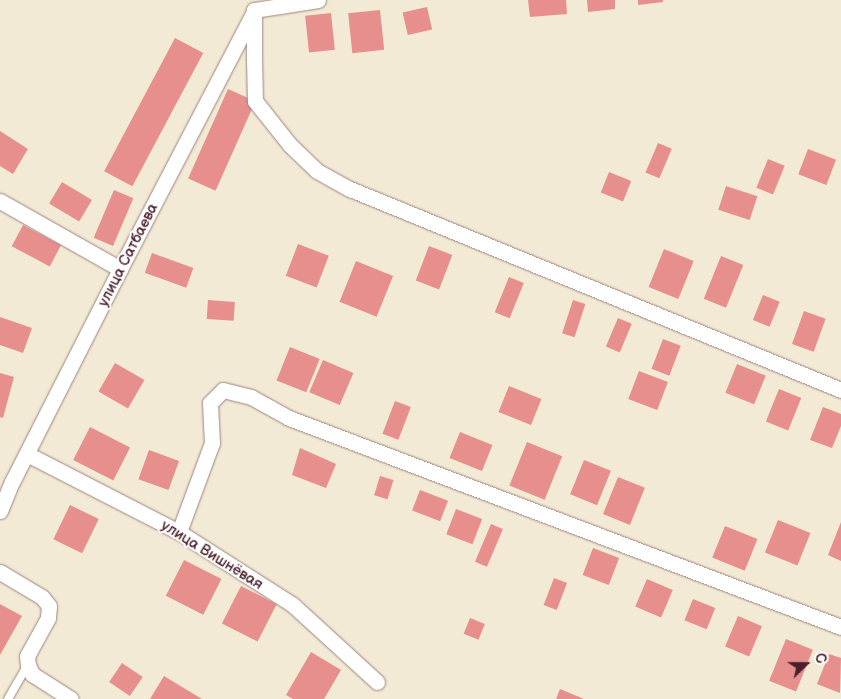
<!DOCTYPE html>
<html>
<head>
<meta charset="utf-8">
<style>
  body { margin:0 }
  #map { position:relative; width:841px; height:699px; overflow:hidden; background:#f3ead5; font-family:"Balsamiq Sans",sans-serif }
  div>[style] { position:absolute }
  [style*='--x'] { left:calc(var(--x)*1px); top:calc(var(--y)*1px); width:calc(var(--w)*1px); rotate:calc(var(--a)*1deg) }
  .building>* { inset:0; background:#e78f8c; transform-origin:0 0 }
  .roads { filter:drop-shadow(0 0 1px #9e8480) drop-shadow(0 0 1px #9e8480) }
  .lane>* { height:8px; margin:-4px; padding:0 4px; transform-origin:4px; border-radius:4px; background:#fff }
  .street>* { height:15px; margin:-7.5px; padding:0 7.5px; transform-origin:7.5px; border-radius:7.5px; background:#fff }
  span { translate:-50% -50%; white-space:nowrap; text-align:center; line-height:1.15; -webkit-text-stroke:4px #fff; paint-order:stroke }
  .street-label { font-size:15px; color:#4a1f2b }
  .north { position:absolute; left:781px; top:639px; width:50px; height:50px; -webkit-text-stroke:4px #fff; paint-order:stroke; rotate:68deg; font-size:14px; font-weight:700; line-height:20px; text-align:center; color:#4a1f2b }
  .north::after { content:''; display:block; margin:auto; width:18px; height:22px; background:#4a1f2b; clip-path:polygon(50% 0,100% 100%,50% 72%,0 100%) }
</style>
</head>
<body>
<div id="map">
  <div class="building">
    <i style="clip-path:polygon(528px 0,566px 0,567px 14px,530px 17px)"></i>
    <i style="clip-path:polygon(587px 0,615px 0,615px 9px,588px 12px)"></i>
    <i style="clip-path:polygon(638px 0,663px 0,663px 2px,638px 5px)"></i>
    <i style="left:427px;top:7px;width:23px;height:25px;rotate:77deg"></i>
    <i style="left:380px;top:10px;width:40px;height:32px;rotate:84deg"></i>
    <i style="left:331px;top:13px;width:37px;height:26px;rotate:84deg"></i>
    <i style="left:175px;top:38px;width:32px;height:151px;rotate:28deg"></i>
    <i style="left:228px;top:89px;width:30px;height:98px;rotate:24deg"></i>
    <i style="clip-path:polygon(0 131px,28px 149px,13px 174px,0 166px)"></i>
    <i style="left:658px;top:143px;width:15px;height:32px;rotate:23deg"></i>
    <i style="left:808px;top:149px;width:30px;height:27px;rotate:21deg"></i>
    <i style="left:768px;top:159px;width:18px;height:31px;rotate:22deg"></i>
    <i style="left:609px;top:172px;width:24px;height:22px;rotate:22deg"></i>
    <i style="left:62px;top:182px;width:35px;height:25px;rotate:31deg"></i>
    <i style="left:726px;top:186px;width:33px;height:25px;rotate:18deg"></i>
    <i style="left:114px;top:190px;width:21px;height:52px;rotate:23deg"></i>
    <i style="left:23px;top:225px;width:43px;height:24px;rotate:28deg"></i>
    <i style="left:298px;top:244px;width:33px;height:34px;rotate:21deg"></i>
    <i style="left:429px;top:246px;width:25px;height:37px;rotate:21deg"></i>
    <i style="left:664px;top:249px;width:32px;height:41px;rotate:22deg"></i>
    <i style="left:152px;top:253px;width:44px;height:21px;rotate:20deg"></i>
    <i style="left:721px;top:256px;width:24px;height:46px;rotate:22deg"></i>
    <i style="left:356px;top:261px;width:40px;height:44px;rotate:22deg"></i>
    <i style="left:509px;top:277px;width:16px;height:38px;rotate:22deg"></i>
    <i style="left:763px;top:295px;width:18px;height:27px;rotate:22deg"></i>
    <i style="left:208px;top:300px;width:27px;height:19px;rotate:4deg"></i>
    <i style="left:573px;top:300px;width:13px;height:35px;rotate:18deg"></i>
    <i style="left:804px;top:311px;width:23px;height:35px;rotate:20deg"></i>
    <i style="clip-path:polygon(0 317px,32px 328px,23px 353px,0 345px)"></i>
    <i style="left:618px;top:318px;width:15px;height:31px;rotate:23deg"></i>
    <i style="left:663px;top:339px;width:19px;height:32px;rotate:21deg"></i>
    <i style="left:290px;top:347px;width:32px;height:36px;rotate:22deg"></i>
    <i style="left:323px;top:360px;width:33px;height:35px;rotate:23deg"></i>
    <i style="left:115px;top:363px;width:34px;height:33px;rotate:30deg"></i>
    <i style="left:737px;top:364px;width:31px;height:31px;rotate:22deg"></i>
    <i style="left:639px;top:371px;width:31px;height:30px;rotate:21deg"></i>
    <i style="clip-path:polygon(0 373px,14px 377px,3px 418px,0 417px)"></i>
    <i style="left:509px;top:386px;width:35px;height:28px;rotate:22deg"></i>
    <i style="left:779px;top:389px;width:24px;height:35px;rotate:22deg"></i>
    <i style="left:395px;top:401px;width:17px;height:35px;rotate:21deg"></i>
    <i style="clip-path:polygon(823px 407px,841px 414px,841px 426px,832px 448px,810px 440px)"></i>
    <i style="left:90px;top:427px;width:45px;height:37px;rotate:27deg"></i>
    <i style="left:460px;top:432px;width:35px;height:28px;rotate:22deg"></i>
    <i style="left:527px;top:442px;width:38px;height:47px;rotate:22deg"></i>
    <i style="clip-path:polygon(300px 448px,336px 464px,326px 488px,292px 475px)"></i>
    <i style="left:149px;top:450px;width:32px;height:31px;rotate:20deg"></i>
    <i style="left:584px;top:460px;width:29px;height:37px;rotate:22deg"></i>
    <i style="left:380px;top:476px;width:14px;height:20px;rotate:17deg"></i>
    <i style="left:618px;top:477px;width:29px;height:40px;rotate:22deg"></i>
    <i style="left:420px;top:490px;width:30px;height:22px;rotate:21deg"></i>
    <i style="left:70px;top:505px;width:32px;height:38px;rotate:26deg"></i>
    <i style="left:456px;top:509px;width:28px;height:27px;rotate:21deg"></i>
    <i style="left:778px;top:520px;width:35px;height:35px;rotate:22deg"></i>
    <i style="clip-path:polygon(841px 522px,841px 561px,828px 555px)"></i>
    <i style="left:491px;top:524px;width:13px;height:41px;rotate:23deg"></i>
    <i style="left:725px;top:526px;width:35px;height:34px;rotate:22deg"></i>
    <i style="left:593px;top:548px;width:28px;height:29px;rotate:21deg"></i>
    <i style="left:184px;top:560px;width:42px;height:40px;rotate:27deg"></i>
    <i style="left:554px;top:578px;width:14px;height:29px;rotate:21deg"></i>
    <i style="left:647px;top:579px;width:28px;height:30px;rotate:23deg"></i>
    <i style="left:241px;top:586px;width:40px;height:42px;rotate:27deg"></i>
    <i style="left:693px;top:599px;width:24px;height:23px;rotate:22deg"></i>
    <i style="clip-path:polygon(0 604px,22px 616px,0 655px)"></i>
    <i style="left:738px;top:616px;width:26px;height:33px;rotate:23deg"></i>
    <i style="left:470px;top:618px;width:16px;height:17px;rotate:22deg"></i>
    <i style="left:786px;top:639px;width:29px;height:45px;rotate:22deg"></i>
    <i style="clip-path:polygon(311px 652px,341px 670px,324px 699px,293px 699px,286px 695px)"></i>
    <i style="clip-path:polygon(829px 654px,841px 658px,840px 693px,817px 684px)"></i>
    <i style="left:122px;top:663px;width:25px;height:23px;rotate:34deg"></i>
    <i style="clip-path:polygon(164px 676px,202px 699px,150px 699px)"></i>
    <i style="clip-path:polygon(560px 689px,584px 699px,556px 699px)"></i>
  </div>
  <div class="roads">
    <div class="lane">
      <i style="--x:8;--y:699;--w:39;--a:-60"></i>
    </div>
    <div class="street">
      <i style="--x:318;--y:0;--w:65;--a:171.1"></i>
      <i style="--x:254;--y:10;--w:48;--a:90"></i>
      <i style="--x:254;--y:58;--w:43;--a:88.7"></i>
      <i style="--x:255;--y:101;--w:56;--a:51.5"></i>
      <i style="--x:290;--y:145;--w:37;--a:44"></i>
      <i style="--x:317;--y:171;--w:38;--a:29"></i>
      <i style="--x:350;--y:189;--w:531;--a:22.26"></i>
      <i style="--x:0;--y:201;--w:138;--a:29.5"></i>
      <i style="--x:27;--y:454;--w:171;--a:27.2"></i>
      <i style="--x:179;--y:532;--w:135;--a:32.6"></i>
      <i style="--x:293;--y:605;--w:114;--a:42.5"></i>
      <i style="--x:0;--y:511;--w:31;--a:-68"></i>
      <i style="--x:12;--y:482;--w:239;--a:-63.1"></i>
      <i style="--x:120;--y:269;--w:288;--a:-62.5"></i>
      <i style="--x:179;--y:532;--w:95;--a:-69.7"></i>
      <i style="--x:212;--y:443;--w:40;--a:-92.9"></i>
      <i style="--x:210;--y:403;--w:18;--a:-45"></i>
      <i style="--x:223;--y:390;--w:29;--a:14"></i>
      <i style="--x:251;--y:397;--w:43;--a:28.9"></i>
      <i style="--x:289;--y:418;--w:590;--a:20.74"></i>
      <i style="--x:0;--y:572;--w:49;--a:30.8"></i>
      <i style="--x:42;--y:597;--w:11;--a:52"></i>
      <i style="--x:49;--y:606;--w:12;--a:95"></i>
      <i style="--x:48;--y:618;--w:43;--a:118.9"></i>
      <i style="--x:27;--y:656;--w:9;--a:84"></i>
      <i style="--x:28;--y:665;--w:10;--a:66"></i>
      <i style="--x:32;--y:674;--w:46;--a:32.7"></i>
    </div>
  </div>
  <div class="street-label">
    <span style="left:128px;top:255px;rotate:-63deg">улица Сатбаева</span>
    <span style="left:212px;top:555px;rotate:32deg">улица Вишнёвая</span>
  </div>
  <div class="north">С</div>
</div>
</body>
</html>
